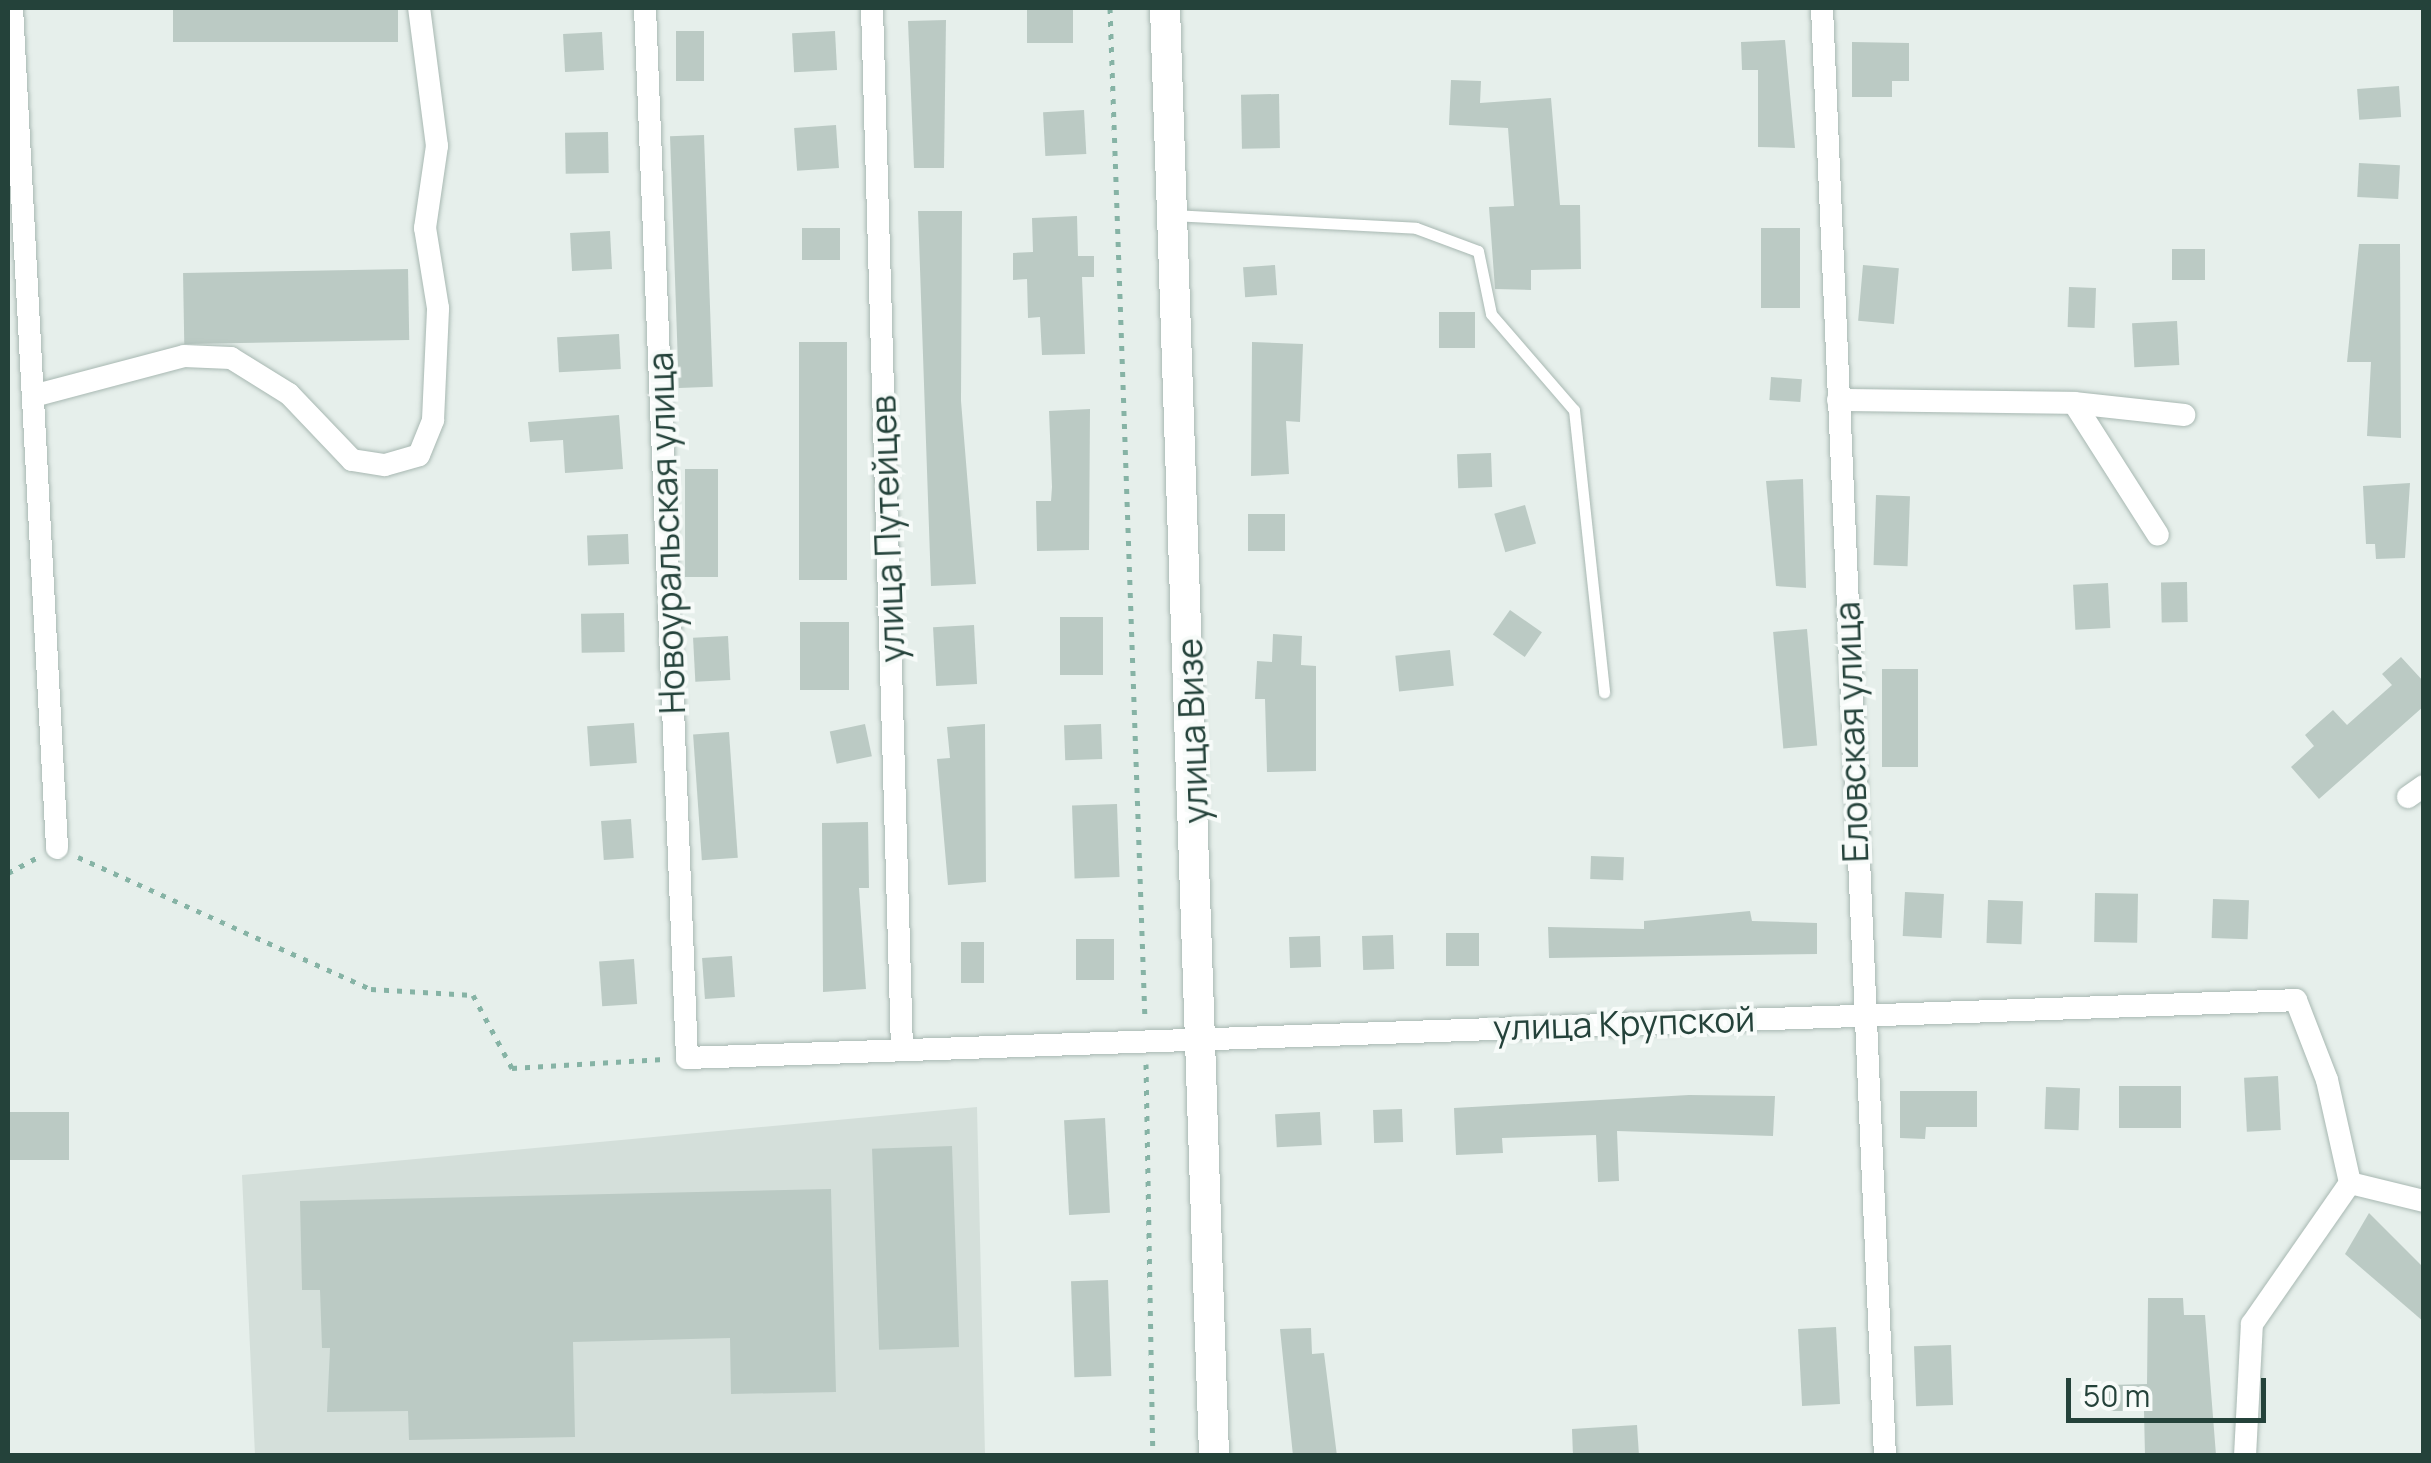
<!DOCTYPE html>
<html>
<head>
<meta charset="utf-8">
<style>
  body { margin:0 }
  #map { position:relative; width:2431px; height:1463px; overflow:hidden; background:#e6efeb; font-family:Manrope,sans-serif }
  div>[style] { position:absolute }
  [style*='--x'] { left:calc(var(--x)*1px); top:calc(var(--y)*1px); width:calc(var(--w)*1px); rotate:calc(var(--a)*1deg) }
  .built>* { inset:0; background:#d4dfda }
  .building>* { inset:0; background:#bbcac4; transform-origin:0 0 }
  .path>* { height:5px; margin-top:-2.5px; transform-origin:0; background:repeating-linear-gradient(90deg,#86b3a5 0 5px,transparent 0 13px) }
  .roads { filter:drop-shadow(0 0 2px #a8b8b2) drop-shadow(0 0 2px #a8b8b2) }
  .lane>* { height:11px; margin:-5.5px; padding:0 5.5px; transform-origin:5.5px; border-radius:5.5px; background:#fff }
  .street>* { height:22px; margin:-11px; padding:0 11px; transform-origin:11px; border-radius:11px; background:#fff }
  .secondary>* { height:30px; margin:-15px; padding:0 15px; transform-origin:15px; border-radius:15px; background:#fff }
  span { translate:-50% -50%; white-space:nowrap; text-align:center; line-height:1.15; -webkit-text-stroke:8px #f7fbf9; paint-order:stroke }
  .street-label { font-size:35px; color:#24423a }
  .frame { position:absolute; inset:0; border:10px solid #24423a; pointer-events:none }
  .scale { position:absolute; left:2066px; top:1378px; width:200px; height:45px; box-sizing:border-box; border:5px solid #24423a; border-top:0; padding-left:12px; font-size:30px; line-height:35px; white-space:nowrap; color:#24423a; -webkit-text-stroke:8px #f7fbf9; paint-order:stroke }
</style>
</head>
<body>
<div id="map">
  <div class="built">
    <i style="clip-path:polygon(977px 1107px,985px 1455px,255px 1455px,242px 1175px)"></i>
  </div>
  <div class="building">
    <i style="left:173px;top:8px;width:225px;height:34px"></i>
    <i style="left:1027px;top:8px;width:46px;height:35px"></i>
    <i style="clip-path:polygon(946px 20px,944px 168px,914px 168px,908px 21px)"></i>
    <i style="left:676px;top:31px;width:28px;height:50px"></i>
    <i style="left:835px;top:31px;width:39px;height:43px;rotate:87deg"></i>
    <i style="left:602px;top:32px;width:38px;height:39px;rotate:87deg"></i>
    <i style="clip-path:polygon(1785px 40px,1795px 148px,1758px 147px,1758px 70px,1742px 70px,1741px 42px)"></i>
    <i style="clip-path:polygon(1852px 42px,1909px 43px,1909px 81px,1892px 81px,1892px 97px,1852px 97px)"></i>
    <i style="clip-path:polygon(1451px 80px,1481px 81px,1480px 103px,1551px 98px,1560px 205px,1580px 205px,1581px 269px,1531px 270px,1531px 290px,1495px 289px,1489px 207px,1514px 206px,1508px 128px,1449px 125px)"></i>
    <i style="left:2399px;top:86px;width:31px;height:42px;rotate:86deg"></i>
    <i style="left:1279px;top:94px;width:54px;height:38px;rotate:89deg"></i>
    <i style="left:1084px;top:110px;width:44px;height:41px;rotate:87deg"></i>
    <i style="left:836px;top:125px;width:43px;height:42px;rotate:86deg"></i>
    <i style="left:608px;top:132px;width:41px;height:43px;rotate:89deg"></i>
    <i style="left:704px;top:135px;width:252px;height:34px;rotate:88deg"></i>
    <i style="left:2359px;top:163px;width:41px;height:34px;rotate:3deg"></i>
    <i style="clip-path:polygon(918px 211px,962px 211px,961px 401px,976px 584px,931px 586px)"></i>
    <i style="clip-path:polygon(1077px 216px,1078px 256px,1094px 256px,1094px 277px,1082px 277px,1085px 354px,1042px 355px,1040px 317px,1028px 318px,1027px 279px,1013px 280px,1013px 253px,1033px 252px,1032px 218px)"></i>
    <i style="left:802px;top:228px;width:38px;height:32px"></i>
    <i style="left:1761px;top:228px;width:39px;height:80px"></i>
    <i style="left:610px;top:231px;width:38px;height:40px;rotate:87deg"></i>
    <i style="clip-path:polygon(2359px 244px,2400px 244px,2401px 438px,2367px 436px,2371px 362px,2347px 362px)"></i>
    <i style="left:2172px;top:249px;width:33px;height:31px"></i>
    <i style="left:1275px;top:265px;width:30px;height:32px;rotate:86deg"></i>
    <i style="left:1863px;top:265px;width:36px;height:56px;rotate:5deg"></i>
    <i style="left:408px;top:269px;width:71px;height:225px;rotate:89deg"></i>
    <i style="left:2069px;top:287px;width:27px;height:40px;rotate:2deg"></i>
    <i style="left:1439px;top:312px;width:36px;height:36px"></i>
    <i style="left:2177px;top:321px;width:44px;height:45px;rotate:87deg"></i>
    <i style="left:619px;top:334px;width:35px;height:62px;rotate:87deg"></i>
    <i style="left:799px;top:342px;width:48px;height:238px"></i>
    <i style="clip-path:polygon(1252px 342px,1303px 344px,1300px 422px,1286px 421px,1289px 474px,1251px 476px)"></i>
    <i style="left:1771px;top:377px;width:31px;height:23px;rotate:4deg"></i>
    <i style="clip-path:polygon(1090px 409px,1089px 550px,1037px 551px,1036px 501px,1051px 501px,1052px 487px,1049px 411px)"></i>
    <i style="clip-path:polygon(619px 415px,623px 469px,565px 473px,563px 440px,530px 442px,528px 422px)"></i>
    <i style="left:1491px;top:453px;width:34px;height:34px;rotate:88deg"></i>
    <i style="left:718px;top:469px;width:108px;height:33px;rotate:90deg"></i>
    <i style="clip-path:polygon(1803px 479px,1806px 588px,1776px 586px,1766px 481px)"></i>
    <i style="clip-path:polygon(2410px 483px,2405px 558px,2376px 559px,2375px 544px,2366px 544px,2363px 486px)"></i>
    <i style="left:1876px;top:495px;width:34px;height:70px;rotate:2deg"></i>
    <i style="left:1525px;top:505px;width:40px;height:32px;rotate:74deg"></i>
    <i style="left:1248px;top:514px;width:37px;height:37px"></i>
    <i style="left:628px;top:534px;width:30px;height:41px;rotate:88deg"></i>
    <i style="left:2187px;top:582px;width:40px;height:26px;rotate:89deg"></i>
    <i style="left:2108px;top:583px;width:45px;height:35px;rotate:87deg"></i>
    <i style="left:1510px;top:610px;width:39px;height:30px;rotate:35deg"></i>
    <i style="left:624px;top:613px;width:39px;height:43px;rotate:89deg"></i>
    <i style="left:1103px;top:617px;width:58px;height:43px;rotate:90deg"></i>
    <i style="left:800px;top:622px;width:49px;height:68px"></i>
    <i style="left:974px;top:625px;width:59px;height:41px;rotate:87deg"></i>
    <i style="left:1807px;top:629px;width:117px;height:34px;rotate:85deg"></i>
    <i style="clip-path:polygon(1273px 634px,1302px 636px,1301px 665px,1316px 666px,1316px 771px,1267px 772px,1265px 699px,1255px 699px,1257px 661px,1272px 662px)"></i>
    <i style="left:728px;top:636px;width:44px;height:35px;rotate:87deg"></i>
    <i style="left:1450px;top:650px;width:36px;height:55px;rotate:84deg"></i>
    <i style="clip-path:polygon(2401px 657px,2424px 682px,2424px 706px,2319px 799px,2291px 767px,2314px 746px,2305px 735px,2333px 710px,2347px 725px,2392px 685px,2382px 674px)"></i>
    <i style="left:1882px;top:669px;width:36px;height:98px"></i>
    <i style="left:634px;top:723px;width:40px;height:47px;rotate:86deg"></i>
    <i style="left:865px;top:724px;width:33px;height:36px;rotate:78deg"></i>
    <i style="clip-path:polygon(985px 724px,986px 882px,948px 885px,937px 759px,950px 758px,947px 727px)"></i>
    <i style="left:1101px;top:724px;width:35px;height:37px;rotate:88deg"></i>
    <i style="left:729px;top:732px;width:126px;height:36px;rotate:86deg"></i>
    <i style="left:1117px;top:804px;width:73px;height:45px;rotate:88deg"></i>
    <i style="left:631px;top:819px;width:39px;height:30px;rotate:86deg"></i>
    <i style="clip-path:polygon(868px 822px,869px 888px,859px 888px,866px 989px,823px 992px,822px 823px)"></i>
    <i style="left:1591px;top:856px;width:33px;height:23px;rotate:2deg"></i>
    <i style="left:1905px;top:892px;width:39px;height:44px;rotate:3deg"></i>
    <i style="left:2095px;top:893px;width:43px;height:49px;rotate:1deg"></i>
    <i style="left:2213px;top:899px;width:36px;height:39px;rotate:2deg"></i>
    <i style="left:1988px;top:900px;width:35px;height:43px;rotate:2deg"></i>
    <i style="clip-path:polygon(1750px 911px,1752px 921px,1817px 923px,1817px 954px,1549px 958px,1548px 927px,1644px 929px,1644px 921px)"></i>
    <i style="left:1479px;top:933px;width:33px;height:33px;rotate:90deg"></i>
    <i style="left:1393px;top:935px;width:34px;height:31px;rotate:88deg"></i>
    <i style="left:1320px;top:936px;width:31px;height:31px;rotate:88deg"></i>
    <i style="left:1076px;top:939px;width:38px;height:41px"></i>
    <i style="left:961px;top:942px;width:23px;height:41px"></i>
    <i style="left:732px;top:956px;width:41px;height:30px;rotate:86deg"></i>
    <i style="left:634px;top:959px;width:45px;height:35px;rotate:86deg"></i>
    <i style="left:2278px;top:1076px;width:54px;height:34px;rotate:87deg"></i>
    <i style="left:2119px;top:1086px;width:62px;height:42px"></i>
    <i style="left:2046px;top:1087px;width:34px;height:42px;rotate:2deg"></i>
    <i style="clip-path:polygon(1900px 1091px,1977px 1091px,1977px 1127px,1926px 1127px,1925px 1139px,1900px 1138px)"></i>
    <i style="clip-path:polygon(1689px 1095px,1775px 1096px,1773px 1136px,1617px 1131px,1619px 1181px,1598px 1182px,1596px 1135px,1502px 1138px,1503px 1153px,1456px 1155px,1454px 1108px)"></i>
    <i style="left:1402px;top:1109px;width:33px;height:29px;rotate:88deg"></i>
    <i style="left:8px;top:1112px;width:61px;height:48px"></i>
    <i style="left:1320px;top:1112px;width:33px;height:45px;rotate:87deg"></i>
    <i style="left:1105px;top:1118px;width:95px;height:41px;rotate:87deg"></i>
    <i style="left:952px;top:1146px;width:201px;height:80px;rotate:88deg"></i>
    <i style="clip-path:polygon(831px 1189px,836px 1392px,731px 1394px,730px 1338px,573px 1342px,575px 1437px,409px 1440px,408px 1411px,327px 1412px,330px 1348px,322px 1348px,320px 1290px,302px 1290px,300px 1201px)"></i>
    <i style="clip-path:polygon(2369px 1213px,2424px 1268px,2424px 1322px,2345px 1254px)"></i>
    <i style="left:1108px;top:1280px;width:96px;height:37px;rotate:88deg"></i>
    <i style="clip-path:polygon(2148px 1298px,2183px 1298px,2184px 1315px,2205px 1315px,2216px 1455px,2145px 1456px,2144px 1411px,2109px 1411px,2109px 1385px,2147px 1384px)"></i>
    <i style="left:1836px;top:1327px;width:77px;height:38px;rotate:87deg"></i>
    <i style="clip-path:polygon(1311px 1328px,1312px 1354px,1324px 1353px,1337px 1456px,1293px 1456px,1280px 1329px)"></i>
    <i style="left:1951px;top:1345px;width:60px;height:37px;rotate:88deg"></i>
    <i style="clip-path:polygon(1637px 1425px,1639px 1456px,1573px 1456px,1572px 1429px)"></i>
  </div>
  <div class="path">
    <i style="--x:1110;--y:8;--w:1011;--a:88.02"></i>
    <i style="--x:78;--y:857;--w:321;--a:24.3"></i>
    <i style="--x:371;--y:989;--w:102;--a:3.4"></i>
    <i style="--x:473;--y:995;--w:83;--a:61.9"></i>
    <i style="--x:512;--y:1068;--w:152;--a:-3.4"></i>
    <i style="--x:8;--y:873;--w:32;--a:-28"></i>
    <i style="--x:1146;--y:1064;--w:392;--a:89"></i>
  </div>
  <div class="roads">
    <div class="lane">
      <i style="--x:1172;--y:215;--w:244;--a:3"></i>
      <i style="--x:1416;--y:228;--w:66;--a:20.4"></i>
      <i style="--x:1478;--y:251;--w:64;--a:78.3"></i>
      <i style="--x:1491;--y:314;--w:127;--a:49.2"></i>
      <i style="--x:1574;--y:410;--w:284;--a:83.9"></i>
    </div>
    <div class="street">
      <i style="--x:12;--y:8;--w:841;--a:86.93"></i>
      <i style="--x:645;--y:8;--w:1051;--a:87.71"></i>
      <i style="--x:687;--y:1058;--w:1610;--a:-2.06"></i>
      <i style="--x:2296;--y:1000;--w:86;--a:68.8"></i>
      <i style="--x:2327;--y:1080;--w:106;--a:77.4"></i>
      <i style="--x:2350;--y:1183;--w:76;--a:13.7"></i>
      <i style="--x:872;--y:8;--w:1042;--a:88.35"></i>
      <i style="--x:1822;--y:8;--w:1449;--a:87.51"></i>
      <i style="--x:33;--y:396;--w:156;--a:-14.8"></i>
      <i style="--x:184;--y:356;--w:47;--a:2.4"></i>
      <i style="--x:231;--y:358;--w:68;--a:31.8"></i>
      <i style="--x:289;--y:394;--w:91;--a:46.3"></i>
      <i style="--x:352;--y:460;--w:33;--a:9"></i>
      <i style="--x:385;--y:465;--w:35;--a:-16"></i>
      <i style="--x:419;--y:455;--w:38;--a:-68"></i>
      <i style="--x:433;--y:420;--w:112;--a:-87.4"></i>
      <i style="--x:438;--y:308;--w:81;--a:-99.2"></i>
      <i style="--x:425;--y:228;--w:83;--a:-81.7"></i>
      <i style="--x:437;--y:146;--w:139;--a:-97.4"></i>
      <i style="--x:1838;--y:400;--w:236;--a:0.7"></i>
      <i style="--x:2074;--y:403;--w:156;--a:57.5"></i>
      <i style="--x:2074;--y:403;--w:111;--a:6.2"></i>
      <i style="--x:2408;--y:797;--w:19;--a:-35"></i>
      <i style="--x:2245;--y:1456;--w:132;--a:-87"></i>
      <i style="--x:2252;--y:1324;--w:172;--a:-55.2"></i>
    </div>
    <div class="secondary">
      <i style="--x:1165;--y:8;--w:1449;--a:88.06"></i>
    </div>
  </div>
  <div class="street-label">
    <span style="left:887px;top:529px;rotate:-92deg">улица Путейцев</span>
    <span style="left:666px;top:533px;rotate:-92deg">Новоуральская улица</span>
    <span style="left:1192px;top:731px;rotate:-92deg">улица Визе</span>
    <span style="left:1851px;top:732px;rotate:-92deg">Еловская улица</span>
    <span style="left:1624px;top:1023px;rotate:-2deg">улица Крупской</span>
  </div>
  <div class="frame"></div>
  <div class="scale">50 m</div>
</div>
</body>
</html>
